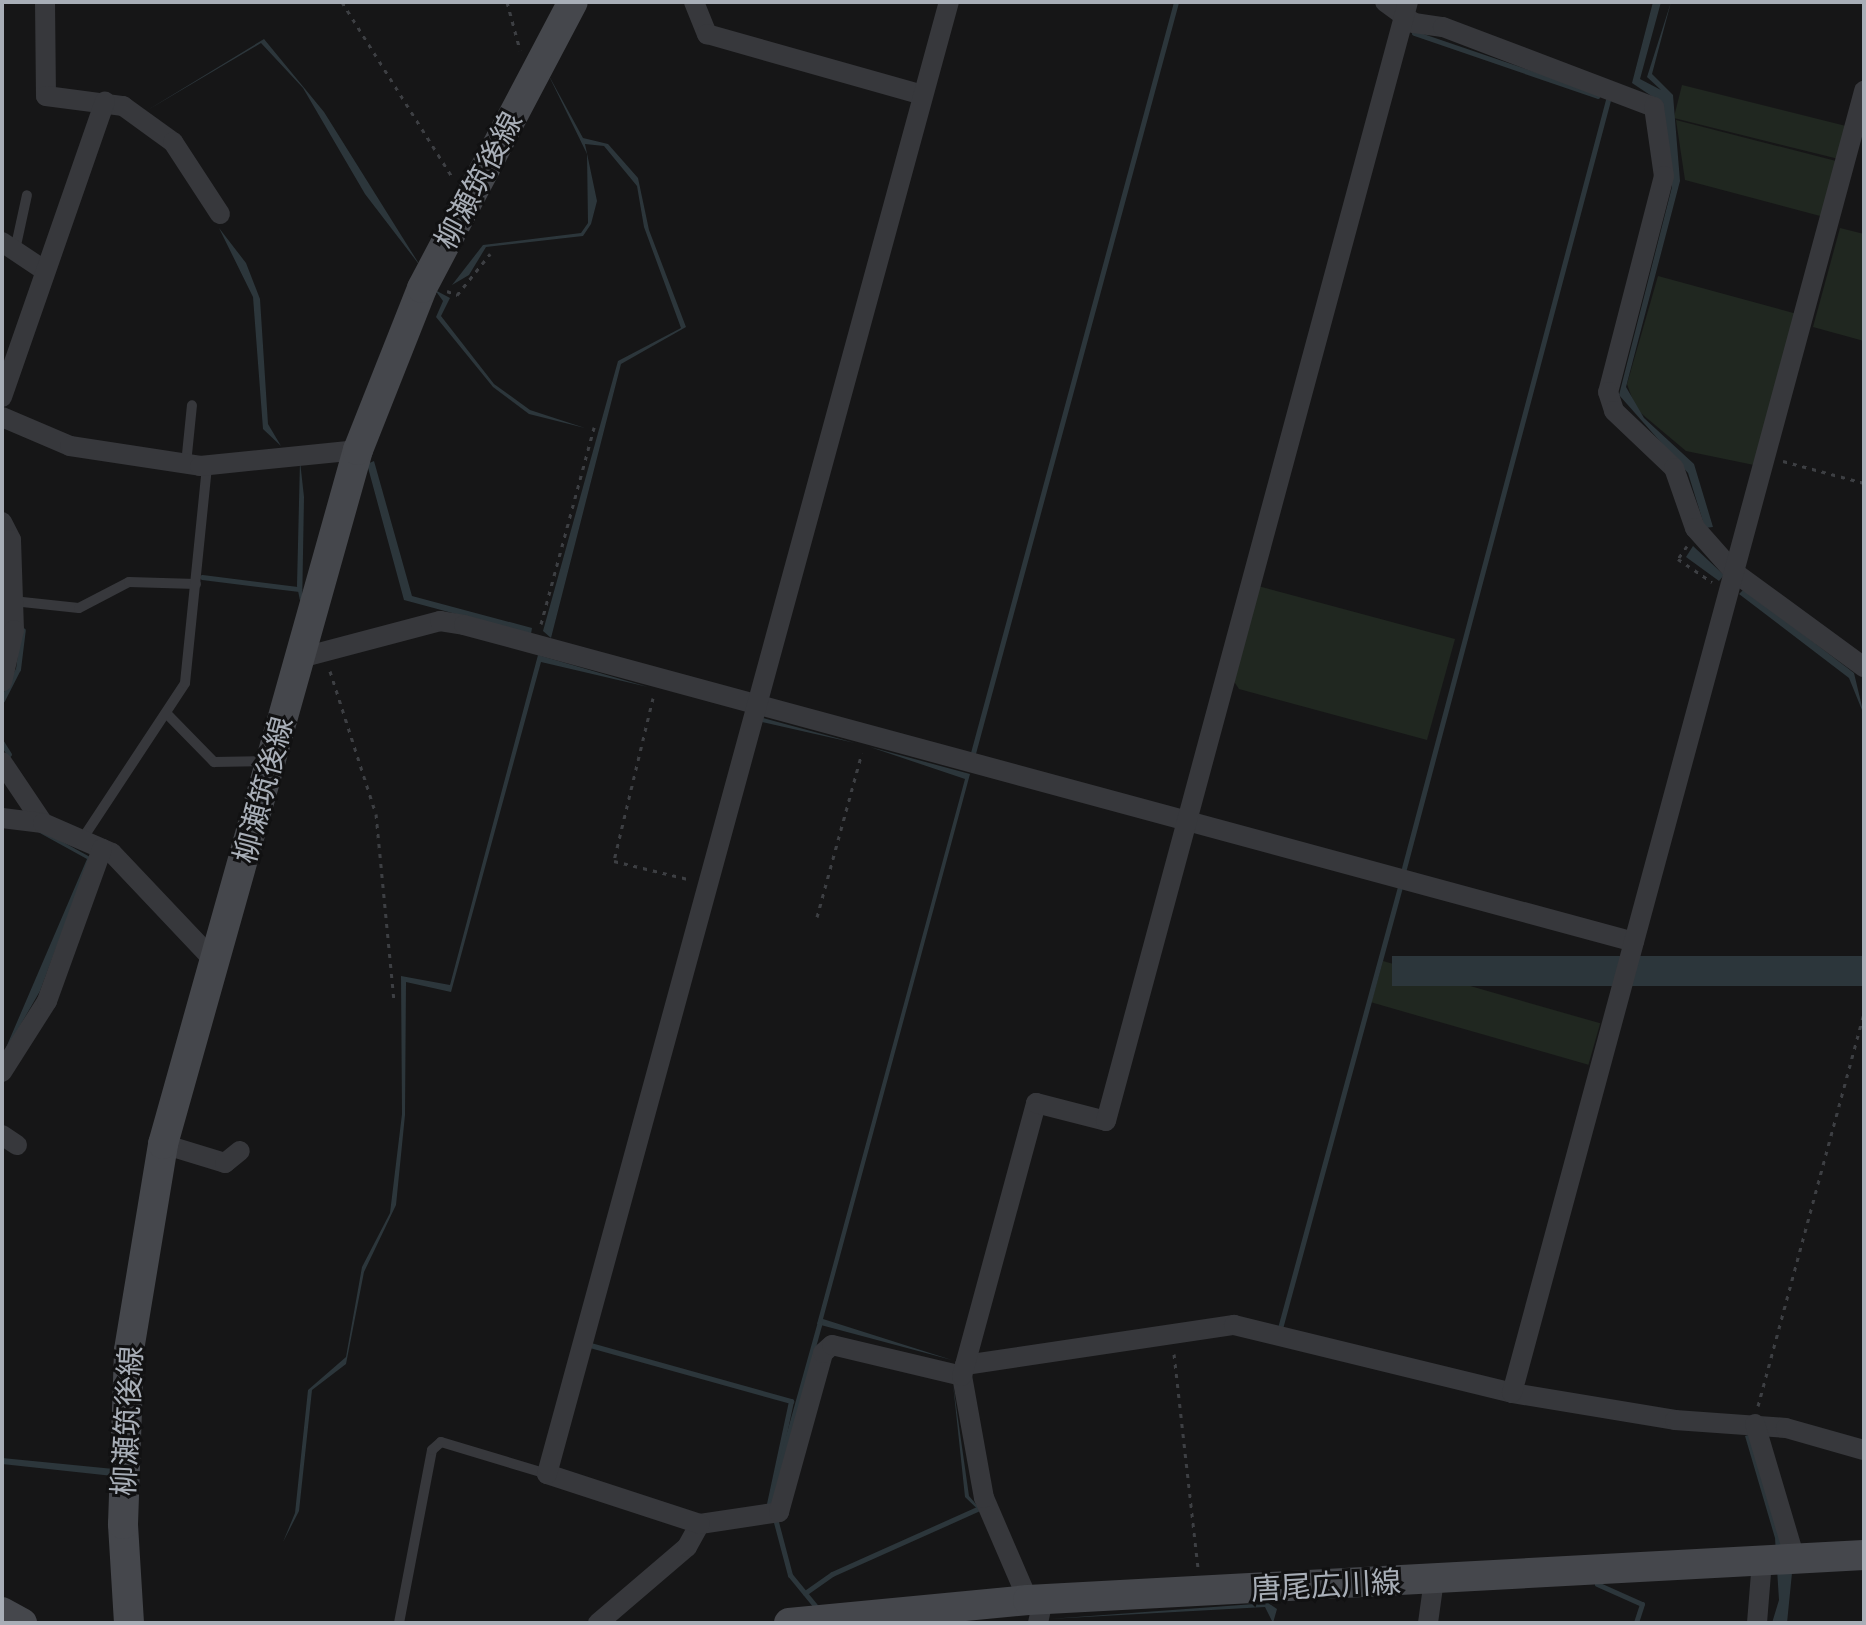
<!DOCTYPE html>
<html>
<head>
<meta charset="utf-8">
<style>
  body { margin:0 }
  #map { position:relative; width:1866px; height:1625px; overflow:hidden; background:#161617; font-family:"Space Grotesk","Noto Sans JP",sans-serif }
  div>[style] { position:absolute }
  [style*='--x'] { left:calc(var(--x)*1px); top:calc(var(--y)*1px); width:calc(var(--w)*1px); rotate:calc(var(--a)*1deg) }
  .green>* { inset:0; background:#202720; transform-origin:0 0 }
  .water>* { inset:0; background:#2c363b; transform-origin:0 0 }
  .stream>* { height:5px; margin:-2.5px; padding:0 2.5px; transform-origin:2.5px; border-radius:2.5px; background:#2c363b }
  .path>* { height:3px; margin-top:-1.5px; transform-origin:0; background:repeating-linear-gradient(90deg,#3d3f43 0 4px,transparent 0 10px) }
  .service>* { height:10px; margin:-5px; padding:0 5px; transform-origin:5px; border-radius:5px; background:#37383c }
  .minor>* { height:20px; margin:-10px; padding:0 10px; transform-origin:10px; border-radius:10px; background:#37383c }
  .secondary>* { height:30px; margin:-15px; padding:0 15px; transform-origin:15px; border-radius:15px; background:#45474c }
  span { translate:-50% -50%; white-space:nowrap; text-align:center; line-height:1.15; -webkit-text-stroke:6px #111112; paint-order:stroke }
  .street-label { font-size:30px; color:#a8aeb7 }
  .frame { position:absolute; inset:0; border:4px solid #a8aeb7; pointer-events:none }
</style>
</head>
<body>
<div id="map">
  <div class="green">
    <i style="left:1682px;top:85px;width:170px;height:34px;rotate:14deg"></i>
    <i style="clip-path:polygon(1676px 120px,1840px 162px,1824px 217px,1685px 180px)"></i>
    <i style="clip-path:polygon(1840px 228px,1864px 234px,1864px 341px,1813px 327px)"></i>
    <i style="clip-path:polygon(1658px 276px,1797px 314px,1754px 465px,1686px 451px,1636px 409px,1627px 384px)"></i>
    <i style="clip-path:polygon(1258px 586px,1455px 639px,1427px 740px,1239px 689px,1233px 680px)"></i>
    <i style="left:1383px;top:961px;width:226px;height:43px;rotate:16deg"></i>
  </div>
  <div class="water">
    <i style="clip-path:polygon(1653px 2px,1661px 2px,1640px 79px,1661px 90px,1647px 77px,1671px 2px,1652px 74px,1673px 95px,1680px 181px,1626px 387px,1644px 418px,1694px 464px,1713px 527px,1705px 528px,1688px 473px,1619px 395px,1672px 187px,1662px 103px,1632px 83px)"></i>
    <i style="clip-path:polygon(264px 39px,324px 112px,421px 267px,365px 194px,303px 88px,261px 43px,146px 111px)"></i>
    <i style="clip-path:polygon(548px 74px,583px 138px,608px 144px,638px 178px,649px 230px,686px 327px,621px 364px,551px 638px,543px 631px,618px 361px,681px 328px,644px 227px,637px 186px,604px 146px,585px 144px,597px 201px,591px 224px,583px 236px,486px 247px,469px 275px,452px 285px,483px 245px,581px 233px,588px 223px,587px 154px)"></i>
    <i style="clip-path:polygon(219px 228px,246px 263px,260px 299px,268px 424px,281px 446px,263px 429px,253px 297px)"></i>
    <i style="clip-path:polygon(435px 290px,450px 298px,441px 316px,494px 384px,530px 410px,585px 428px,529px 414px,493px 387px,436px 317px,443px 301px)"></i>
    <i style="clip-path:polygon(300px 461px,304px 497px,302px 610px,297px 586px)"></i>
    <i style="clip-path:polygon(374px 461px,412px 596px,532px 628px,531px 634px,404px 600px,367px 464px)"></i>
    <i style="clip-path:polygon(1693px 546px,1724px 575px,1719px 581px,1686px 557px)"></i>
    <i style="clip-path:polygon(1744px 589px,1854px 673px,1864px 715px,1849px 678px,1739px 594px)"></i>
    <i style="clip-path:polygon(538px 655px,648px 687px,541px 662px,451px 992px,406px 982px,405px 1115px,396px 1205px,364px 1272px,346px 1364px,312px 1390px,299px 1511px,283px 1542px,295px 1513px,308px 1390px,346px 1357px,362px 1267px,390px 1213px,402px 1114px,401px 976px,450px 985px)"></i>
    <i style="clip-path:polygon(763px 718px,855px 743px,762px 722px)"></i>
    <i style="clip-path:polygon(870px 747px,970px 774px,823px 1319px,952px 1360px,817px 1324px,965px 779px)"></i>
    <i style="clip-path:polygon(2px 825px,43px 831px,90px 857px,40px 991px,2px 1057px,87px 859px,38px 832px)"></i>
    <i style="left:1864px;top:956px;width:30px;height:472px;rotate:90deg"></i>
    <i style="clip-path:polygon(953px 1384px,969px 1496px,993px 1524px,965px 1497px)"></i>
    <i style="clip-path:polygon(1751px 1434px,1792px 1573px,1787px 1623px,1772px 1623px,1779px 1600px,1775px 1538px,1745px 1436px)"></i>
    <i style="clip-path:polygon(2px 1458px,114px 1469px,113px 1476px,2px 1464px)"></i>
    <i style="clip-path:polygon(1268px 1603px,1277px 1609px,1273px 1623px,1265px 1607px,1049px 1619px)"></i>
  </div>
  <div class="stream">
    <i style="--x:1414;--y:33;--w:194;--a:18.9"></i>
    <i style="--x:202;--y:577;--w:98;--a:7.1"></i>
    <i style="--x:2;--y:700;--w:35;--a:-63"></i>
    <i style="--x:18;--y:669;--w:39;--a:-83"></i>
    <i style="--x:2;--y:743;--w:13;--a:58"></i>
    <i style="--x:973;--y:753;--w:778;--a:-74.87"></i>
    <i style="--x:1403;--y:872;--w:799;--a:-75.13"></i>
    <i style="--x:1279;--y:1332;--w:466;--a:-74.8"></i>
    <i style="--x:590;--y:1345;--w:209;--a:15.6"></i>
    <i style="--x:791;--y:1401;--w:105;--a:102.1"></i>
    <i style="--x:771;--y:1497;--w:182;--a:-74.4"></i>
    <i style="--x:776;--y:1522;--w:55;--a:75.2"></i>
    <i style="--x:790;--y:1575;--w:43;--a:50.7"></i>
    <i style="--x:1597;--y:1584;--w:49;--a:24"></i>
    <i style="--x:1642;--y:1604;--w:20;--a:108"></i>
    <i style="--x:805;--y:1593;--w:33;--a:-35"></i>
    <i style="--x:832;--y:1574;--w:159;--a:-24.1"></i>
  </div>
  <div class="path">
    <i style="--x:342;--y:2;--w:208;--a:57.8"></i>
    <i style="--x:507;--y:2;--w:50;--a:74.8"></i>
    <i style="--x:447;--y:291;--w:11;--a:22"></i>
    <i style="--x:457;--y:295;--w:53;--a:-51.2"></i>
    <i style="--x:1783;--y:461;--w:84;--a:15.2"></i>
    <i style="--x:1687;--y:546;--w:16;--a:125"></i>
    <i style="--x:1678;--y:559;--w:41;--a:34.1"></i>
    <i style="--x:541;--y:624;--w:204;--a:-74.9"></i>
    <i style="--x:330;--y:671;--w:150;--a:72.2"></i>
    <i style="--x:376;--y:814;--w:187;--a:84.5"></i>
    <i style="--x:653;--y:698;--w:168;--a:103.5"></i>
    <i style="--x:614;--y:861;--w:76;--a:13.7"></i>
    <i style="--x:817;--y:917;--w:170;--a:-74.7"></i>
    <i style="--x:1174;--y:1354;--w:216;--a:83.6"></i>
    <i style="--x:1758;--y:1406;--w:408;--a:-74.9"></i>
  </div>
  <div class="service">
    <i style="--x:15;--y:250;--w:56;--a:-77.7"></i>
    <i style="--x:186;--y:464;--w:59;--a:-84.2"></i>
    <i style="--x:13;--y:601;--w:66;--a:6.1"></i>
    <i style="--x:79;--y:608;--w:56;--a:-27.5"></i>
    <i style="--x:129;--y:582;--w:67;--a:1.7"></i>
    <i style="--x:168;--y:715;--w:66;--a:45.6"></i>
    <i style="--x:214;--y:762;--w:52;--a:-1.1"></i>
    <i style="--x:81;--y:841;--w:189;--a:-56.6"></i>
    <i style="--x:185;--y:683;--w:219;--a:-84.2"></i>
    <i style="--x:399;--y:1623;--w:176;--a:-79.2"></i>
    <i style="--x:432;--y:1450;--w:12;--a:-42"></i>
    <i style="--x:441;--y:1442;--w:111;--a:16.8"></i>
  </div>
  <div class="minor">
    <i style="--x:45;--y:2;--w:94;--a:89.4"></i>
    <i style="--x:46;--y:96;--w:78;--a:7.4"></i>
    <i style="--x:123;--y:106;--w:62;--a:35.8"></i>
    <i style="--x:173;--y:142;--w:86;--a:56.9"></i>
    <i style="--x:694;--y:2;--w:35;--a:68"></i>
    <i style="--x:707;--y:34;--w:223;--a:15.8"></i>
    <i style="--x:1385;--y:2;--w:36;--a:36"></i>
    <i style="--x:1414;--y:23;--w:29;--a:8"></i>
    <i style="--x:1443;--y:27;--w:226;--a:20.8"></i>
    <i style="--x:1654;--y:107;--w:70;--a:81.8"></i>
    <i style="--x:1664;--y:176;--w:223;--a:104.5"></i>
    <i style="--x:1608;--y:392;--w:20;--a:72"></i>
    <i style="--x:1614;--y:411;--w:83;--a:43.5"></i>
    <i style="--x:1674;--y:468;--w:64;--a:70.7"></i>
    <i style="--x:1695;--y:528;--w:59;--a:48.4"></i>
    <i style="--x:1734;--y:572;--w:161;--a:36.2"></i>
    <i style="--x:2;--y:242;--w:47;--a:33.7"></i>
    <i style="--x:2;--y:397;--w:313;--a:-70.8"></i>
    <i style="--x:2;--y:417;--w:74;--a:23.1"></i>
    <i style="--x:70;--y:446;--w:132;--a:8.7"></i>
    <i style="--x:200;--y:466;--w:159;--a:-5.8"></i>
    <i style="--x:2;--y:522;--w:20;--a:63"></i>
    <i style="--x:11;--y:540;--w:90;--a:88.1"></i>
    <i style="--x:14;--y:630;--w:53;--a:103"></i>
    <i style="--x:300;--y:658;--w:145;--a:-14.8"></i>
    <i style="--x:440;--y:621;--w:24;--a:9"></i>
    <i style="--x:464;--y:625;--w:1212;--a:15.16"></i>
    <i style="--x:2;--y:762;--w:73;--a:56.1"></i>
    <i style="--x:2;--y:818;--w:41;--a:7"></i>
    <i style="--x:43;--y:823;--w:75;--a:23.5"></i>
    <i style="--x:112;--y:853;--w:151;--a:46.6"></i>
    <i style="--x:2;--y:1072;--w:84;--a:-57.6"></i>
    <i style="--x:47;--y:1001;--w:162;--a:-70.1"></i>
    <i style="--x:2;--y:1135;--w:18;--a:34"></i>
    <i style="--x:163;--y:1144;--w:65;--a:17"></i>
    <i style="--x:225;--y:1163;--w:19;--a:-39"></i>
    <i style="--x:965;--y:1365;--w:272;--a:-8.5"></i>
    <i style="--x:1234;--y:1325;--w:286;--a:13.7"></i>
    <i style="--x:1512;--y:1393;--w:165;--a:9.4"></i>
    <i style="--x:1675;--y:1420;--w:111;--a:4.1"></i>
    <i style="--x:1786;--y:1428;--w:81;--a:15.8"></i>
    <i style="--x:1512;--y:1393;--w:1349;--a:-74.87"></i>
    <i style="--x:1755;--y:1424;--w:141;--a:73.5"></i>
    <i style="--x:700;--y:1524;--w:80;--a:-8.6"></i>
    <i style="--x:779;--y:1512;--w:165;--a:-74.5"></i>
    <i style="--x:823;--y:1353;--w:12;--a:-42"></i>
    <i style="--x:832;--y:1345;--w:134;--a:13.4"></i>
    <i style="--x:1028;--y:1600;--w:111;--a:-113.3"></i>
    <i style="--x:984;--y:1498;--w:124;--a:-100.2"></i>
    <i style="--x:962;--y:1376;--w:283;--a:-74.8"></i>
    <i style="--x:1036;--y:1103;--w:72;--a:14.4"></i>
    <i style="--x:1106;--y:1121;--w:1159;--a:-74.9"></i>
    <i style="--x:598;--y:1623;--w:117;--a:-40.5"></i>
    <i style="--x:687;--y:1547;--w:26;--a:-61"></i>
    <i style="--x:700;--y:1524;--w:161;--a:-161.9"></i>
    <i style="--x:547;--y:1474;--w:1526;--a:-74.73"></i>
    <i style="--x:1038;--y:1623;--w:25;--a:-78"></i>
    <i style="--x:1428;--y:1623;--w:43;--a:-82.1"></i>
    <i style="--x:1757;--y:1623;--w:62;--a:-85.4"></i>
  </div>
  <div class="secondary">
    <i style="--x:2;--y:1612;--w:23;--a:29"></i>
    <i style="--x:129;--y:1623;--w:99;--a:-93.5"></i>
    <i style="--x:123;--y:1524;--w:174;--a:-88"></i>
    <i style="--x:129;--y:1350;--w:209;--a:-80.6"></i>
    <i style="--x:163;--y:1144;--w:721;--a:-74.31"></i>
    <i style="--x:358;--y:450;--w:174;--a:-68.4"></i>
    <i style="--x:422;--y:288;--w:323;--a:-62.2"></i>
    <i style="--x:789;--y:1623;--w:240;--a:-5.5"></i>
    <i style="--x:1028;--y:1600;--w:837;--a:-3.08"></i>
  </div>
  <div class="street-label">
    <span style="left:479px;top:181px;rotate:-62deg">柳瀬筑後線</span>
    <span style="left:264px;top:790px;rotate:-75deg">柳瀬筑後線</span>
    <span style="left:128px;top:1421px;rotate:-87deg">柳瀬筑後線</span>
    <span style="left:1326px;top:1586px;rotate:-3deg">唐尾広川線</span>
  </div>
  <div class="frame"></div>
</div>
</body>
</html>
